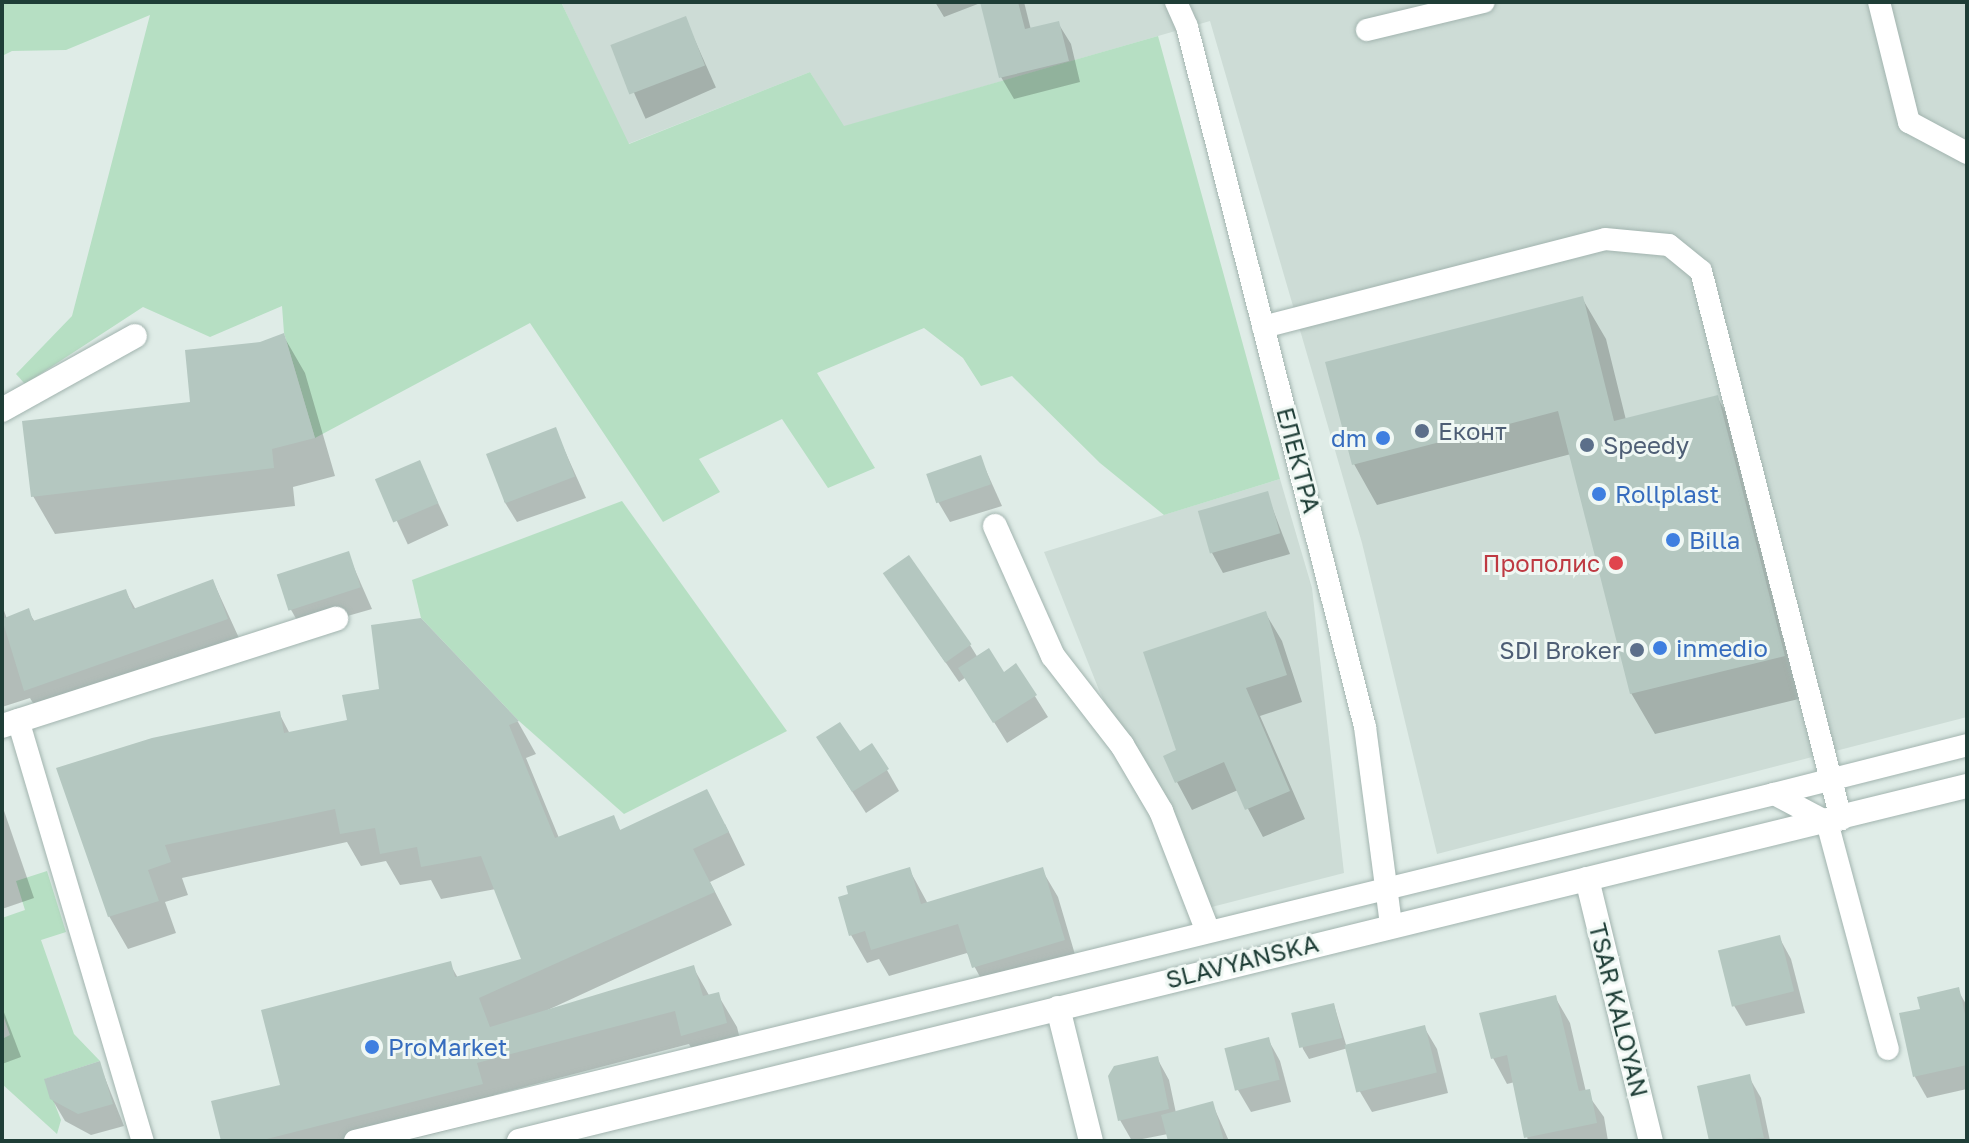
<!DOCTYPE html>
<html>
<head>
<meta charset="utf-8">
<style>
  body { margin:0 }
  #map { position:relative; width:1969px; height:1143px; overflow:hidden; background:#dfece7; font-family:"Golos Text",sans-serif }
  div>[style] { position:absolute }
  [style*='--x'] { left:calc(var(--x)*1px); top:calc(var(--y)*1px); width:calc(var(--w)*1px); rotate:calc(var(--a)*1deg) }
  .built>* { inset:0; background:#cddcd6 }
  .green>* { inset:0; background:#b6dfc3 }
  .shadow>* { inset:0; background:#0003; transform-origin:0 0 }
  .building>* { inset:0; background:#b4c7c0; transform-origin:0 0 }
  .roads { filter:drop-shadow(0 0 2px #a2b4af) drop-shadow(0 0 2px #a2b4af) }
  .service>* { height:22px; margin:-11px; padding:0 11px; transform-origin:11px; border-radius:11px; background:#fff }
  .minor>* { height:24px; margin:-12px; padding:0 12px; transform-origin:12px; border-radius:12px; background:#fff }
  .tertiary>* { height:24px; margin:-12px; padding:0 12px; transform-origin:12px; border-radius:12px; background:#fff }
  .dots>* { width:22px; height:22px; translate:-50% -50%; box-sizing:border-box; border:4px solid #f0f8f4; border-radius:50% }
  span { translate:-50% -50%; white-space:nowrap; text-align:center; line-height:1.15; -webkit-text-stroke:6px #f0f8f4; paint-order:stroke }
  .service-label { font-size:24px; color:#4e5e75 }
  .left { translate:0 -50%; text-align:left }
  .right { translate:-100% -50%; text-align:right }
  .shop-label { font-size:24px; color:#366cbe }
  .street-label { font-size:24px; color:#1f3e37 }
  .health-label { font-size:24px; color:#be3a42 }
  .frame { position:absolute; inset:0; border:4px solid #1f3e37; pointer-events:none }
</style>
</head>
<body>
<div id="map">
  <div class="built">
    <i style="clip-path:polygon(561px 2px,1967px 2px,1967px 717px,1437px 854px,1362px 543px,1210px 21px,843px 127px,810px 72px,628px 144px)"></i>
    <i style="clip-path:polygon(1280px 479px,1312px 588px,1344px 873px,1200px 910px,1099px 690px,1044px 552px)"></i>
  </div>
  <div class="green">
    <i style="clip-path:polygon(2px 2px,561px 2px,629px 144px,810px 72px,844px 126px,1158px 36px,1280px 479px,1164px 515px,1100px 463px,1012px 376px,981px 386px,963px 358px,924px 328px,817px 373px,875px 468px,828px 488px,782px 419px,699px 459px,720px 492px,663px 522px,530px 323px,315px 438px,284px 333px,282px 306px,210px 337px,143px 307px,25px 384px,16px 374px,72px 316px,150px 15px,66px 50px,12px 51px,2px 56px)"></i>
    <i style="clip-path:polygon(622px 501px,787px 731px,624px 814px,519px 721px,421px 618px,412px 580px)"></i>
    <i style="clip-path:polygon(47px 871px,66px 932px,41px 940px,74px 1034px,100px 1061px,45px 1079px,61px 1120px,57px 1134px,2px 1084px,2px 1039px,10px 1035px,2px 1012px,2px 918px,25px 910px,16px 881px)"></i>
  </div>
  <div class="shadow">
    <i style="clip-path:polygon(935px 2px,1024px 2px,1031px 30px,1058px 23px,1071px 44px,1080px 82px,1014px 99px,1001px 77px,983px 2px,944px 17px)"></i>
    <i style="left:685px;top:18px;width:76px;height:77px;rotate:66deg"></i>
    <i style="clip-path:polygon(1582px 298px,1606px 339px,1626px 420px,1717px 397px,1741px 438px,1807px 697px,1655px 734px,1631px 693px,1571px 454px,1377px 505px,1354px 464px)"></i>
    <i style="clip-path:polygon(283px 335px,305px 373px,335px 476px,293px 487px,295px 506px,55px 534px,33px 496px,193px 404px,260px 344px)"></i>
    <i style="clip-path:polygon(555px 429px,586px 498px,517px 522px,504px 501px)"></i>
    <i style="clip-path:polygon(980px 457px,1002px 506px,950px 522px,937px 500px)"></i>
    <i style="left:419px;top:462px;width:70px;height:45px;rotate:65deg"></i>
    <i style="clip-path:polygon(1267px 494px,1290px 554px,1223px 573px,1211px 551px)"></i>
    <i style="clip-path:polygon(348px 554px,372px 609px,302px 629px,290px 608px)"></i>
    <i style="clip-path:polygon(885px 574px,970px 645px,978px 658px,1003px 674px,1016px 666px,1048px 717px,1007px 743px,966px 677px,959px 682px)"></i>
    <i style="clip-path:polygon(213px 581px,244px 649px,43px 720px,30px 698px,2px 707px,2px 605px,7px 619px,28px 611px,35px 622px,126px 592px,136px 610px)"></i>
    <i style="clip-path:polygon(1266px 614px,1282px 641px,1302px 702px,1260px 716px,1305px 819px,1263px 837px,1238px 790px,1192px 810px,1177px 782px,1178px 751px)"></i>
    <i style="clip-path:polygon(420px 620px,518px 722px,536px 754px,526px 758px,559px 838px,613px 817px,621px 832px,725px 824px,745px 865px,710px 882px,732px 925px,539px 1014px,693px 967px,710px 997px,718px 995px,737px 1027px,744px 1055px,702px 1067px,689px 1044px,494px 1095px,500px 1117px,404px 1141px,223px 1141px,282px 1086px,450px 964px,458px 978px,524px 960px,496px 889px,441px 899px,431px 880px,400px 885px,386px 861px,361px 866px,347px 842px,182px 878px,188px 895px,165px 902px,176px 933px,128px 949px,109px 916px,59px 769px,279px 713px,290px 734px,350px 722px,381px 691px)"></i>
    <i style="clip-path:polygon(859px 754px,887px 770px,899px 791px,866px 813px,831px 759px)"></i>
    <i style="clip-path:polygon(2px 805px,34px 898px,2px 909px)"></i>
    <i style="clip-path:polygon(909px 869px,928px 904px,1042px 870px,1058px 897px,1079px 968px,990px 995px,967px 953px,889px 976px,879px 959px,867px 963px,851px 935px,840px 899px)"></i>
    <i style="clip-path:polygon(1779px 937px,1791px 959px,1805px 1013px,1746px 1026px,1733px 1004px)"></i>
    <i style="clip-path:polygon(1958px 990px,1967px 1006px,1967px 1089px,1927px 1098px,1915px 1077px,1922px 1010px)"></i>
    <i style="clip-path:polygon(1555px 997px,1570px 1023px,1586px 1092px,1604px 1117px,1608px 1141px,1528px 1141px,1515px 1082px,1507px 1084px,1493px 1058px)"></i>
    <i style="clip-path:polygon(1334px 1005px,1347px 1048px,1424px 1027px,1437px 1049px,1448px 1093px,1372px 1112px,1359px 1090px,1348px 1048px,1309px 1059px,1303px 1049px,1295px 1018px)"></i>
    <i style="clip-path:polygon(2px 1007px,21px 1057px,2px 1064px)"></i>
    <i style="clip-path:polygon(1268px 1039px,1280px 1061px,1291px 1102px,1251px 1112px,1238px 1090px)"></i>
    <i style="clip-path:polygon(1157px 1058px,1169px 1080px,1176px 1113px,1212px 1103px,1229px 1141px,1170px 1141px,1168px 1134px,1132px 1141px,1120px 1120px)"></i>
    <i style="clip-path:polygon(99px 1063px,124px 1126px,91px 1135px,65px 1121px,52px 1099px)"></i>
    <i style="clip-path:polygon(1749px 1077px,1761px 1098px,1770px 1141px,1711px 1141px,1699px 1088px)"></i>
  </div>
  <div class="building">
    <i style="clip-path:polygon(980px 2px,1018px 2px,1025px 29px,1059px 21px,1069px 61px,999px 78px)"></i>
    <i style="left:686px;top:16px;width:53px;height:81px;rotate:69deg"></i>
    <i style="clip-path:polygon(1583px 296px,1614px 421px,1718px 395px,1785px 656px,1630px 694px,1558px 411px,1352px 465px,1325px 362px)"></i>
    <i style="clip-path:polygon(284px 333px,315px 438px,272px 449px,274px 468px,31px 497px,22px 421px,190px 402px,185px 350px,260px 342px)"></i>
    <i style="left:556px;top:427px;width:53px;height:75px;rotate:69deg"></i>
    <i style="left:981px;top:455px;width:31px;height:58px;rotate:71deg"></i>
    <i style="left:420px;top:460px;width:47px;height:49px;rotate:67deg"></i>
    <i style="left:1268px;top:491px;width:44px;height:73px;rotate:74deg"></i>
    <i style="left:349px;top:551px;width:38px;height:76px;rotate:72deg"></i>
    <i style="left:909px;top:555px;width:109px;height:32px;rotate:55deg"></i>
    <i style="clip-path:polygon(213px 579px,228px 619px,24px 691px,2px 619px,29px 608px,33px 621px,126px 589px,133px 609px)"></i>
    <i style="clip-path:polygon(1266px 611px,1287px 675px,1246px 688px,1290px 791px,1245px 810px,1224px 762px,1175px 783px,1163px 756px,1176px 750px,1143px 652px)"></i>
    <i style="clip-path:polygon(421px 618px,519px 721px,509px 725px,555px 838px,614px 815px,620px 830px,707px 789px,729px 832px,693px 849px,715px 892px,479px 998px,490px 1027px,694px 965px,703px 996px,719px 992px,727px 1023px,681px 1036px,675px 1011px,477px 1063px,483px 1084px,259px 1141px,221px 1141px,211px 1101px,280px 1085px,261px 1010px,451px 961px,455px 977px,521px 959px,481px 856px,421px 867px,417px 847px,380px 854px,375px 828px,340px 834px,335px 809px,165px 845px,171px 862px,148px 870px,159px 901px,108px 917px,56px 768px,152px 738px,280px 711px,284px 733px,347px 720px,342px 695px,379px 689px,371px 625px)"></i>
    <i style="clip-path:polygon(989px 648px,1004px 672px,1016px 663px,1037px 695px,993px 723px,958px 668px)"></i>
    <i style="clip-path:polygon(840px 722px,860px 751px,872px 743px,889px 769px,852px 792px,816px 737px)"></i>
    <i style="clip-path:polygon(910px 867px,921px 904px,1043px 867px,1065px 940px,972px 968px,958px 924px,871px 950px,865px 931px,849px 936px,838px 897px,848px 894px,846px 886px)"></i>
    <i style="left:1780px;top:935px;width:58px;height:64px;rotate:76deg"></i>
    <i style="clip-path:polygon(1959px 987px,1967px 1023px,1967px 1065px,1913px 1077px,1899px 1013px,1920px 1009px,1917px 997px)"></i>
    <i style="clip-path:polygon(1556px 995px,1579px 1091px,1590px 1089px,1597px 1123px,1524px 1138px,1507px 1055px,1491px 1059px,1479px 1013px)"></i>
    <i style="left:1334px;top:1003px;width:36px;height:44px;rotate:77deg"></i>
    <i style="left:1425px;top:1025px;width:49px;height:83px;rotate:76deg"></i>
    <i style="left:1269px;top:1037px;width:44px;height:46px;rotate:76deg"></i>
    <i style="clip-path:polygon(1158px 1056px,1169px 1109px,1118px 1121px,1108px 1076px,1114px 1066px)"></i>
    <i style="clip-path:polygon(100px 1061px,113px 1104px,78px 1114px,50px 1099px,44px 1079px)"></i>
    <i style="clip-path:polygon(1750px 1074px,1764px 1138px,1709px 1141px,1697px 1086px)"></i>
    <i style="clip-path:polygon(1213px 1101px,1224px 1141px,1168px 1141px,1161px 1115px)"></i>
  </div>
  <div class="roads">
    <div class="service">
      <i style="--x:1176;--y:2;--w:27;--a:66"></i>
      <i style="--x:1187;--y:27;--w:722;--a:75.73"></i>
      <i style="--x:1365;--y:727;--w:200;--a:82.5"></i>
      <i style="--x:1879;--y:2;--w:124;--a:76"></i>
      <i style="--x:1909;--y:122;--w:66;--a:28.1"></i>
      <i style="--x:1367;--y:30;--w:120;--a:-13.5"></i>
      <i style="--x:1263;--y:327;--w:353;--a:-14.4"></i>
      <i style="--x:1605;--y:239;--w:64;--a:5.4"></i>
      <i style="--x:1669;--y:245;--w:41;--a:39.1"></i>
      <i style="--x:1701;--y:271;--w:566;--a:75.67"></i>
      <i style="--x:18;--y:720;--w:439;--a:73.5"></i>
      <i style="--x:1774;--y:794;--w:199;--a:-14.2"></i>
      <i style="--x:355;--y:1141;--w:1461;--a:-13.74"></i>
      <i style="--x:1774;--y:794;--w:60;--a:27.8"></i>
      <i style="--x:1827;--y:822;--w:235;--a:75"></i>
    </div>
    <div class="minor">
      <i style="--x:2;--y:410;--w:152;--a:-29.1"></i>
      <i style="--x:995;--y:526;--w:142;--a:66"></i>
      <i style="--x:1053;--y:656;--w:113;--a:52.2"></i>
      <i style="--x:1122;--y:745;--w:77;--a:59.4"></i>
      <i style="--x:1161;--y:811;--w:127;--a:68.7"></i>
      <i style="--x:2;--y:726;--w:351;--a:-17.8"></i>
      <i style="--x:1587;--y:879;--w:270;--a:76.3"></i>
      <i style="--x:1058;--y:1008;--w:137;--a:76.1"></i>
    </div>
    <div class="tertiary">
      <i style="--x:519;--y:1141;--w:1491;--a:-13.78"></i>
    </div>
  </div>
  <div class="dots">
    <i style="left:1422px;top:431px;background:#5c6f8a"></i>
    <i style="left:1383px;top:438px;background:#3f7fe0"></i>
    <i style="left:1587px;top:445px;background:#5c6f8a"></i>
    <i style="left:1599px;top:494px;background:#3f7fe0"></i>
    <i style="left:1673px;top:540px;background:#3f7fe0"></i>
    <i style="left:1616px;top:563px;background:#e0444e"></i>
    <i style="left:1660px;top:648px;background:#3f7fe0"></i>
    <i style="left:1637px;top:650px;background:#5c6f8a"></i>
    <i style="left:372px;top:1047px;background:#3f7fe0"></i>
  </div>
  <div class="service-label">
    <span class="left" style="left:1438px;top:431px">Еконт</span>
    <span class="left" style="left:1603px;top:445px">Speedy</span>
    <span class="right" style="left:1621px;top:650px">SDI Broker</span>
  </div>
  <div class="shop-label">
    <span class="right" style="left:1367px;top:438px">dm</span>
    <span class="left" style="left:1615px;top:494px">Rollplast</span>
    <span class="left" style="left:1689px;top:540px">Billa</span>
    <span class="left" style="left:1676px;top:648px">inmedio</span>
    <span class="left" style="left:388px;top:1047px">ProMarket</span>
  </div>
  <div class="street-label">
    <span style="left:1299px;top:460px;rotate:75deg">ЕЛЕКТРА</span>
    <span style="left:1242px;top:961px;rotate:-14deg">SLAVYANSKA</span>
    <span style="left:1619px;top:1010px;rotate:76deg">TSAR KALOYAN</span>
  </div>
  <div class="health-label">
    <span class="right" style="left:1600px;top:563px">Прополис</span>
  </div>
  <div class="frame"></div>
</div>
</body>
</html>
